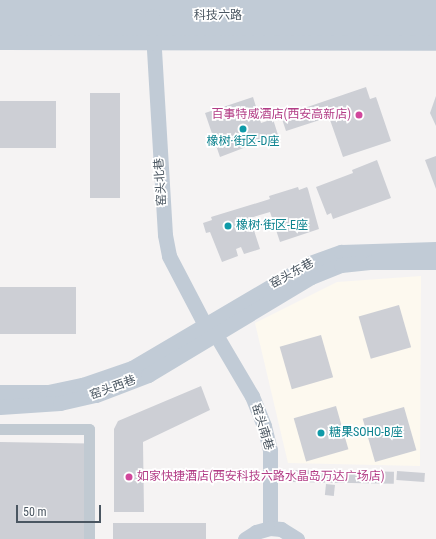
<!DOCTYPE html>
<html>
<head>
<meta charset="utf-8">
<style>
  body { margin:0 }
  #map { position:relative; width:436px; height:539px; overflow:hidden; background:#f5f3f3; font-family:"Roboto Condensed","Noto Sans SC",sans-serif }
  div>[style] { position:absolute }
  [style*='--x'] { left:calc(var(--x)*1px); top:calc(var(--y)*1px); width:calc(var(--w)*1px); rotate:calc(var(--a)*1deg) }
  .commercial>* { inset:0; background:#fdf9ef }
  .building>* { inset:0; background:#cdcfd5; transform-origin:0 0 }
  .street>* { height:11px; margin:-5.5px; padding:0 5.5px; transform-origin:5.5px; border-radius:5.5px; background:#c1cad2 }
  .secondary>* { height:15px; margin:-7.5px; padding:0 7.5px; transform-origin:7.5px; border-radius:7.5px; background:#c1cbd6 }
  .dots>* { width:11px; height:11px; translate:-50% -50%; box-sizing:border-box; border:2px solid #fff; border-radius:50% }
  span { translate:-50% -50%; white-space:nowrap; text-align:center; line-height:1.15; -webkit-text-stroke:3.5px #fff; paint-order:stroke }
  .street-label { font-size:12px; color:#4a5661 }
  .hotel-label { font-size:12px; color:#b23c85 }
  .right { translate:-100% -50%; text-align:right }
  .left { translate:0 -50%; text-align:left }
  .culture-label { font-size:12px; color:#0d838f }
  .scale { position:absolute; left:16px; top:505px; width:85px; height:18px; box-sizing:border-box; border:2px solid #4a5661; border-top:0; padding-left:5px; font-size:12px; line-height:14px; white-space:nowrap; color:#4a5661; -webkit-text-stroke:3px #fff; paint-order:stroke }
</style>
</head>
<body>
<div id="map">
  <div class="commercial">
    <i style="clip-path:polygon(421px 276px,420px 466px,288px 463px,255px 323px,337px 282px)"></i>
  </div>
  <div class="building">
    <i style="clip-path:polygon(366px 87px,370px 99px,376px 97px,391px 141px,343px 157px,329px 117px,286px 131px,281px 116px)"></i>
    <i style="left:90px;top:93px;width:30px;height:105px"></i>
    <i style="clip-path:polygon(436px 96px,436px 126px,430px 113px)"></i>
    <i style="clip-path:polygon(253px 97px,261px 123px,273px 119px,278px 135px,220px 157px,205px 113px)"></i>
    <i style="left:0;top:101px;width:56px;height:47px"></i>
    <i style="clip-path:polygon(436px 156px,436px 189px,425px 160px)"></i>
    <i style="clip-path:polygon(377px 160px,391px 198px,333px 219px,331px 213px,327px 215px,316px 187px,353px 173px,352px 170px)"></i>
    <i style="clip-path:polygon(298px 187px,299px 190px,307px 187px,308px 189px,319px 229px,280px 242px,270px 212px,250px 218px,260px 249px,244px 254px,241px 247px,236px 249px,238px 256px,222px 262px,210px 232px,206px 233px,203px 223px,212px 220px,211px 217px,270px 199px,269px 196px)"></i>
    <i style="left:0;top:287px;width:76px;height:47px"></i>
    <i style="left:399px;top:305px;width:44px;height:42px;rotate:74deg"></i>
    <i style="left:321px;top:335px;width:44px;height:43px;rotate:74deg"></i>
    <i style="clip-path:polygon(201px 386px,210px 410px,143px 442px,144px 512px,114px 512px,114px 429px,118px 421px)"></i>
    <i style="left:336px;top:406px;width:45px;height:44px;rotate:74deg"></i>
    <i style="left:404px;top:407px;width:45px;height:43px;rotate:74deg"></i>
    <i style="left:0;top:442px;width:89px;height:97px;rotate:1deg"></i>
    <i style="left:293px;top:470px;width:101px;height:12px;rotate:1deg"></i>
    <i style="left:397px;top:471px;width:28px;height:9px;rotate:4deg"></i>
    <i style="left:326px;top:484px;width:9px;height:11px;rotate:6deg"></i>
    <i style="left:113px;top:523px;width:93px;height:16px"></i>
  </div>
  <div class="street">
    <i style="--x:0;--y:429;--w:89;--a:0"></i>
    <i style="--x:89;--y:429;--w:110;--a:90"></i>
  </div>
  <div class="secondary">
    <i style="--x:0;--y:2;--w:436;--a:-0.1"></i>
    <i style="--x:0;--y:16;--w:436;--a:0"></i>
    <i style="--x:152;--y:16;--w:219;--a:86.6"></i>
    <i style="--x:165;--y:235;--w:21;--a:79"></i>
    <i style="--x:169;--y:256;--w:78;--a:62.4"></i>
    <i style="--x:205;--y:325;--w:15;--a:42"></i>
    <i style="--x:216;--y:335;--w:71;--a:59.5"></i>
    <i style="--x:252;--y:396;--w:32;--a:68"></i>
    <i style="--x:264;--y:426;--w:25;--a:76"></i>
    <i style="--x:270;--y:450;--w:78;--a:90"></i>
    <i style="--x:0;--y:28;--w:436;--a:0"></i>
    <i style="--x:0;--y:42;--w:436;--a:0.1"></i>
    <i style="--x:0;--y:392;--w:48;--a:0"></i>
    <i style="--x:48;--y:392;--w:35;--a:-12"></i>
    <i style="--x:82;--y:385;--w:53;--a:-18.8"></i>
    <i style="--x:132;--y:368;--w:207;--a:-30.5"></i>
    <i style="--x:310;--y:263;--w:33;--a:-20"></i>
    <i style="--x:341;--y:252;--w:95;--a:-1.8"></i>
    <i style="--x:0;--y:407;--w:60;--a:-3.8"></i>
    <i style="--x:60;--y:403;--w:37;--a:-13"></i>
    <i style="--x:96;--y:395;--w:56;--a:-21"></i>
    <i style="--x:148;--y:375;--w:190;--a:-31"></i>
    <i style="--x:311;--y:277;--w:32;--a:-22"></i>
    <i style="--x:341;--y:265;--w:31;--a:-6"></i>
    <i style="--x:372;--y:262;--w:64;--a:0"></i>
    <i style="--x:245;--y:539;--w:13;--a:-32"></i>
    <i style="--x:256;--y:532;--w:15;--a:-16"></i>
    <i style="--x:270;--y:528;--w:11;--a:5"></i>
    <i style="--x:281;--y:529;--w:19;--a:32"></i>
  </div>
  <div class="dots">
    <i style="left:359px;top:115px;background:#d1479c"></i>
    <i style="left:243px;top:129px;background:#0f9aa8"></i>
    <i style="left:228px;top:226px;background:#0f9aa8"></i>
    <i style="left:321px;top:433px;background:#0f9aa8"></i>
    <i style="left:129px;top:477px;background:#d1479c"></i>
  </div>
  <div class="street-label">
    <span style="left:218px;top:16px">科技六路</span>
    <span style="left:161px;top:182px;rotate:-94deg">窑头北巷</span>
    <span style="left:292px;top:274px;rotate:-29deg">窑头东巷</span>
    <span style="left:113px;top:388px;rotate:-20deg">窑头西巷</span>
    <span style="left:262px;top:427px;rotate:73deg">窑头南巷</span>
  </div>
  <div class="hotel-label">
    <span class="right" style="left:351px;top:115px">百事特威酒店(西安高新店)</span>
    <span class="left" style="left:137px;top:477px">如家快捷酒店(西安科技六路水晶岛万达广场店)</span>
  </div>
  <div class="culture-label">
    <span style="left:243px;top:142px">橡树·街区-D座</span>
    <span class="left" style="left:236px;top:226px">橡树·街区-E座</span>
    <span class="left" style="left:329px;top:433px">糖果SOHO-B座</span>
  </div>
  <div class="scale">50 m</div>
</div>
</body>
</html>
